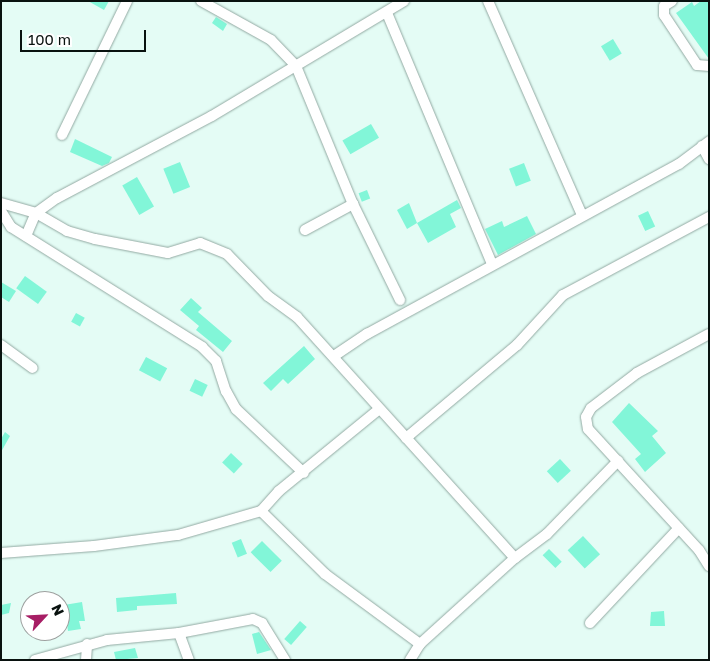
<!DOCTYPE html>
<html>
<head>
<meta charset="utf-8">
<style>
  body { margin:0 }
  #map { position:relative; width:710px; height:661px; overflow:hidden; background:#e4fcf5; font-family:"Golos Text",sans-serif }
  div>[style] { position:absolute }
  [style*='--x'] { left:calc(var(--x)*1px); top:calc(var(--y)*1px); width:calc(var(--w)*1px); rotate:calc(var(--a)*1deg) }
  .building>* { inset:0; background:#82f6d8; transform-origin:0 0 }
  .roads { filter:drop-shadow(0 0 1px #92a9a2) drop-shadow(0 0 1px #92a9a2) }
  .minor>* { height:10px; margin:-5px; padding:0 5px; transform-origin:5px; border-radius:5px; background:#fff }
  span { translate:-50% -50%; white-space:nowrap; text-align:center; line-height:1.15; -webkit-text-stroke:5px #fff; paint-order:stroke }
  .frame { position:absolute; inset:0; border:2px solid #09120f; pointer-events:none }
  .north { position:absolute; left:20px; top:591px; width:50px; height:50px; box-sizing:border-box; background:#fff; border:1px solid #9da09f; border-radius:50%; rotate:65deg; font-size:14px; font-weight:700; line-height:20px; text-align:center; color:#09120f }
  .north::after { content:''; display:block; margin:auto; width:18px; height:22px; background:#a71e65; clip-path:polygon(50% 0,100% 100%,50% 72%,0 100%) }
  .scale { position:absolute; left:20px; top:30px; width:126px; height:22px; box-sizing:border-box; border:2px solid #09120f; border-top:0; padding-left:6px; font-size:15px; line-height:18px; white-space:nowrap; color:#09120f; -webkit-text-stroke:4px #fff; paint-order:stroke }
</style>
</head>
<body>
<div id="map">
  <div class="building">
    <i style="clip-path:polygon(88px 1px,109px 1px,104px 10px)"></i>
    <i style="clip-path:polygon(701px 1px,709px 1px,709px 59px,676px 13px,692px 2px,694px 6px)"></i>
    <i style="clip-path:polygon(216px 17px,227px 24px,223px 31px,212px 23px)"></i>
    <i style="left:613px;top:39px;width:17px;height:14px;rotate:59deg"></i>
    <i style="left:371px;top:124px;width:16px;height:33px;rotate:60deg"></i>
    <i style="clip-path:polygon(75px 139px,112px 157px,109px 163px,102px 166px,70px 152px)"></i>
    <i style="left:180px;top:162px;width:27px;height:18px;rotate:68deg"></i>
    <i style="left:524px;top:163px;width:19px;height:16px;rotate:69deg"></i>
    <i style="left:137px;top:177px;width:34px;height:17px;rotate:60deg"></i>
    <i style="left:367px;top:190px;width:9px;height:9px;rotate:69deg"></i>
    <i style="clip-path:polygon(457px 200px,461px 208px,450px 214px,456px 227px,428px 243px,417px 223px)"></i>
    <i style="clip-path:polygon(409px 203px,417px 223px,407px 229px,397px 210px)"></i>
    <i style="left:648px;top:211px;width:17px;height:11px;rotate:65deg"></i>
    <i style="clip-path:polygon(527px 216px,536px 234px,498px 255px,485px 229px,502px 221px,504px 227px)"></i>
    <i style="left:25px;top:276px;width:27px;height:15px;rotate:36deg"></i>
    <i style="clip-path:polygon(1px 282px,16px 291px,9px 302px,1px 297px)"></i>
    <i style="clip-path:polygon(191px 298px,202px 308px,198px 312px,232px 341px,223px 352px,196px 330px,199px 326px,180px 310px)"></i>
    <i style="left:76px;top:313px;width:10px;height:10px;rotate:29deg"></i>
    <i style="clip-path:polygon(304px 346px,315px 359px,288px 384px,283px 379px,271px 391px,263px 383px)"></i>
    <i style="left:146px;top:357px;width:24px;height:15px;rotate:28deg"></i>
    <i style="left:195px;top:379px;width:14px;height:13px;rotate:25deg"></i>
    <i style="clip-path:polygon(629px 403px,658px 431px,652px 436px,666px 453px,645px 472px,635px 459px,641px 454px,612px 422px)"></i>
    <i style="clip-path:polygon(5px 432px,10px 436px,1px 452px,1px 439px)"></i>
    <i style="left:231px;top:453px;width:16px;height:13px;rotate:43deg"></i>
    <i style="left:560px;top:459px;width:16px;height:18px;rotate:47deg"></i>
    <i style="left:583px;top:536px;width:25px;height:21px;rotate:47deg"></i>
    <i style="left:241px;top:539px;width:16px;height:10px;rotate:68deg"></i>
    <i style="left:262px;top:541px;width:28px;height:16px;rotate:45deg"></i>
    <i style="left:549px;top:549px;width:18px;height:9px;rotate:45deg"></i>
    <i style="clip-path:polygon(176px 593px,177px 604px,137px 606px,137px 610px,117px 612px,116px 598px)"></i>
    <i style="clip-path:polygon(82px 602px,85px 621px,79px 621px,81px 629px,68px 631px,64px 605px)"></i>
    <i style="clip-path:polygon(11px 603px,9px 613px,1px 615px,1px 605px)"></i>
    <i style="clip-path:polygon(664px 611px,665px 626px,650px 626px,651px 612px)"></i>
    <i style="left:300px;top:621px;width:9px;height:24px;rotate:41deg"></i>
    <i style="clip-path:polygon(259px 632px,271px 650px,257px 654px,252px 634px)"></i>
    <i style="clip-path:polygon(135px 648px,138px 658px,116px 660px,114px 652px)"></i>
  </div>
  <div class="roads">
    <div class="minor">
      <i style="--x:201;--y:1;--w:80;--a:29.1"></i>
      <i style="--x:271;--y:40;--w:36;--a:46"></i>
      <i style="--x:296;--y:66;--w:149;--a:67.6"></i>
      <i style="--x:353;--y:204;--w:107;--a:63.9"></i>
      <i style="--x:488;--y:1;--w:234;--a:66.3"></i>
      <i style="--x:672;--y:1;--w:9;--a:148"></i>
      <i style="--x:664;--y:6;--w:9;--a:90"></i>
      <i style="--x:664;--y:15;--w:60;--a:56.6"></i>
      <i style="--x:697;--y:65;--w:12;--a:5"></i>
      <i style="--x:387;--y:13;--w:272;--a:67.3"></i>
      <i style="--x:62;--y:135;--w:149;--a:-64.1"></i>
      <i style="--x:702;--y:146;--w:15;--a:62"></i>
      <i style="--x:1;--y:203;--w:36;--a:16"></i>
      <i style="--x:36;--y:213;--w:36;--a:30"></i>
      <i style="--x:67;--y:231;--w:29;--a:16"></i>
      <i style="--x:95;--y:239;--w:74;--a:10.9"></i>
      <i style="--x:168;--y:253;--w:34;--a:-17"></i>
      <i style="--x:200;--y:243;--w:29;--a:22"></i>
      <i style="--x:227;--y:254;--w:59;--a:45.7"></i>
      <i style="--x:268;--y:296;--w:36;--a:36"></i>
      <i style="--x:297;--y:317;--w:325;--a:47.9"></i>
      <i style="--x:515;--y:558;--w:40;--a:-37"></i>
      <i style="--x:547;--y:534;--w:102;--a:-45.8"></i>
      <i style="--x:1;--y:211;--w:19;--a:58"></i>
      <i style="--x:11;--y:227;--w:226;--a:32.1"></i>
      <i style="--x:202;--y:347;--w:20;--a:45"></i>
      <i style="--x:216;--y:361;--w:32;--a:72"></i>
      <i style="--x:226;--y:391;--w:21;--a:61"></i>
      <i style="--x:236;--y:409;--w:93;--a:43.3"></i>
      <i style="--x:305;--y:230;--w:55;--a:-28.4"></i>
      <i style="--x:26;--y:236;--w:25;--a:-67"></i>
      <i style="--x:36;--y:213;--w:26;--a:-36"></i>
      <i style="--x:57;--y:198;--w:175;--a:-27.9"></i>
      <i style="--x:212;--y:116;--w:224;--a:-30.9"></i>
      <i style="--x:709;--y:334;--w:82;--a:151.6"></i>
      <i style="--x:637;--y:373;--w:58;--a:142.7"></i>
      <i style="--x:591;--y:408;--w:10;--a:119"></i>
      <i style="--x:586;--y:417;--w:12;--a:81"></i>
      <i style="--x:588;--y:429;--w:164;--a:47.5"></i>
      <i style="--x:699;--y:550;--w:19;--a:58"></i>
      <i style="--x:1;--y:345;--w:39;--a:36"></i>
      <i style="--x:334;--y:356;--w:40;--a:-34"></i>
      <i style="--x:367;--y:334;--w:355;--a:-28.6"></i>
      <i style="--x:679;--y:164;--w:38;--a:-37"></i>
      <i style="--x:406;--y:438;--w:145;--a:-40"></i>
      <i style="--x:517;--y:345;--w:68;--a:-47.4"></i>
      <i style="--x:563;--y:295;--w:166;--a:-28.1"></i>
      <i style="--x:261;--y:511;--w:90;--a:44.5"></i>
      <i style="--x:325;--y:574;--w:118;--a:36.4"></i>
      <i style="--x:1;--y:553;--w:93;--a:-4.3"></i>
      <i style="--x:94;--y:546;--w:85;--a:-7.5"></i>
      <i style="--x:178;--y:535;--w:86;--a:-16.1"></i>
      <i style="--x:261;--y:511;--w:27;--a:-48"></i>
      <i style="--x:279;--y:491;--w:128;--a:-39.3"></i>
      <i style="--x:590;--y:623;--w:130;--a:-46.9"></i>
      <i style="--x:179;--y:633;--w:29;--a:70"></i>
      <i style="--x:35;--y:660;--w:75;--a:-15.5"></i>
      <i style="--x:107;--y:640;--w:72;--a:-5.6"></i>
      <i style="--x:179;--y:633;--w:75;--a:-10.7"></i>
      <i style="--x:253;--y:619;--w:10;--a:24"></i>
      <i style="--x:262;--y:623;--w:44;--a:58.1"></i>
      <i style="--x:86;--y:660;--w:16;--a:-86"></i>
      <i style="--x:410;--y:660;--w:19;--a:-58"></i>
      <i style="--x:420;--y:644;--w:128;--a:-42.2"></i>
    </div>
  </div>
  <div class="frame"></div>
  <div class="north">N</div>
  <div class="scale">100 m</div>
</div>
</body>
</html>
